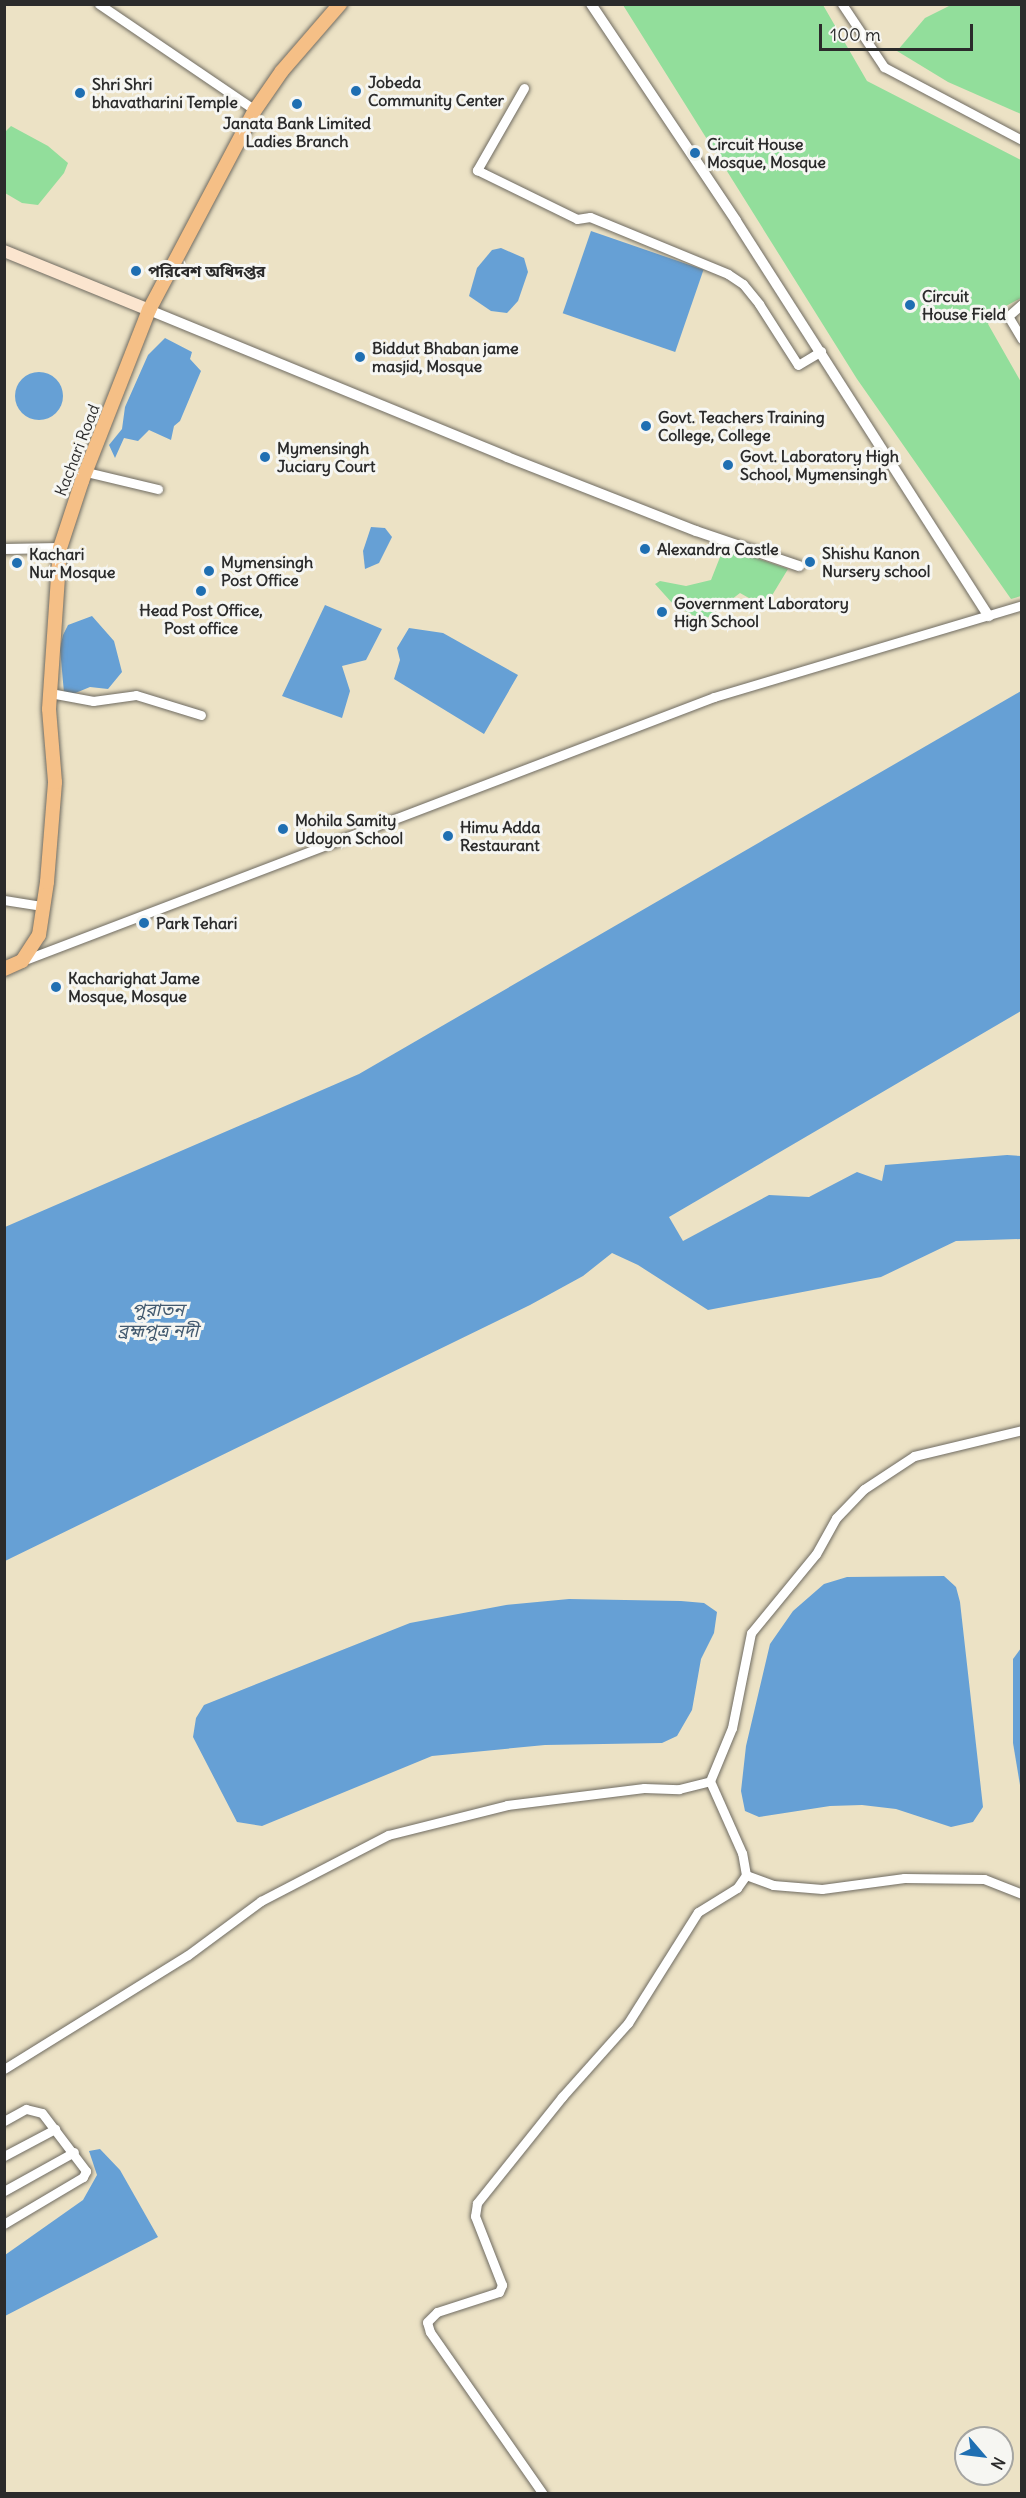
<!DOCTYPE html>
<html>
<head>
<meta charset="utf-8">
<style>
  body { margin:0 }
  #map { position:relative; width:1026px; height:2498px; overflow:hidden; background:#ece2c5; font-family:Delius,"Noto Sans Bengali",sans-serif }
  div>[style] { position:absolute }
  [style*='--x'] { left:calc(var(--x)*1px); top:calc(var(--y)*1px); width:calc(var(--w)*1px); rotate:calc(var(--a)*1deg) }
  .green>* { inset:0; background:#92de9b }
  .water>* { inset:0; background:#66a0d5; transform-origin:0 0 }
  .round { border-radius:50% }
  .roads { filter:drop-shadow(0 0 2px #6f6b61) drop-shadow(0 0 2px #6f6b61) }
  .minor>* { height:9px; margin:-4.5px; padding:0 4.5px; transform-origin:4.5px; border-radius:4.5px; background:#fff }
  .tertiary>* { height:10px; margin:-5px; padding:0 5px; transform-origin:5px; border-radius:5px; background:#fff }
  .secondary>* { height:12px; margin:-6px; padding:0 6px; transform-origin:6px; border-radius:6px; background:#fbe5cf }
  .primary>* { height:14px; margin:-7px; padding:0 7px; transform-origin:7px; border-radius:7px; background:#f5bf86 }
  .dots>* { width:16px; height:16px; translate:-50% -50%; box-sizing:border-box; border:3px solid #f6f6f2; border-radius:50% }
  span { translate:-50% -50%; white-space:nowrap; text-align:center; line-height:1.15; -webkit-text-stroke:6px #f6f6f2; paint-order:stroke }
  .poi-label { font-size:16px; color:#2b2b2b; font-weight:700 }
  .left { translate:0 -50%; text-align:left }
  .street-label { font-size:16px; color:#2b2b2b }
  .water-label { font-size:18px; color:#435a6f; font-style:italic }
  .frame { position:absolute; inset:0; border:6px solid #2b2b2b; pointer-events:none }
  .north { position:absolute; left:954px; top:2426px; width:60px; height:60px; box-sizing:border-box; background:#f6f6f2; border:2px solid #a5a5a2; border-radius:50%; rotate:118deg; font-size:16px; font-weight:700; line-height:24px; text-align:center; color:#2b2b2b }
  .north::after { content:''; display:block; margin:auto; width:21px; height:27px; background:#1f6fb2; clip-path:polygon(50% 0,100% 100%,50% 72%,0 100%) }
  .scale { position:absolute; left:819px; top:24px; width:154px; height:27px; box-sizing:border-box; border:3px solid #2b2b2b; border-top:0; padding-left:8px; font-size:18px; line-height:21px; white-space:nowrap; color:#2b2b2b; -webkit-text-stroke:4px #f6f6f2; paint-order:stroke }
</style>
</head>
<body>
<div id="map">
  <div class="green">
    <i style="clip-path:polygon(953px 4px,1021px 5px,1021px 114px,948px 82px,897px 51px,925px 18px)"></i>
    <i style="clip-path:polygon(623px 5px,823px 5px,867px 81px,1021px 160px,1021px 298px,995px 312px,988px 324px,1021px 382px,1021px 596px,1011px 599px,857px 379px)"></i>
    <i style="clip-path:polygon(11px 126px,48px 146px,68px 163px,64px 173px,38px 205px,22px 203px,5px 193px,5px 132px)"></i>
    <i style="clip-path:polygon(724px 547px,788px 569px,765px 607px,740px 593px,703px 621px,673px 604px,655px 584px,660px 581px,686px 586px,711px 580px)"></i>
  </div>
  <div class="water">
    <i style="left:591px;top:231px;width:119px;height:87px;rotate:19deg"></i>
    <i style="clip-path:polygon(501px 248px,524px 258px,528px 272px,518px 301px,507px 313px,491px 311px,469px 296px,477px 268px,492px 250px)"></i>
    <i style="clip-path:polygon(165px 338px,192px 352px,190px 359px,201px 371px,180px 421px,174px 426px,171px 440px,149px 430px,138px 441px,124px 438px,115px 458px,109px 445px,122px 429px,125px 407px,148px 355px)"></i>
    <i class="round" style="left:15px;top:372px;width:48px;height:48px"></i>
    <i style="clip-path:polygon(371px 527px,385px 528px,392px 537px,379px 563px,365px 569px,363px 551px)"></i>
    <i style="clip-path:polygon(325px 605px,382px 629px,366px 660px,342px 666px,350px 691px,342px 718px,282px 696px)"></i>
    <i style="clip-path:polygon(92px 616px,114px 641px,122px 672px,108px 689px,90px 687px,73px 694px,64px 693px,60px 648px,63px 635px,68px 625px)"></i>
    <i style="clip-path:polygon(409px 628px,443px 633px,518px 675px,484px 734px,394px 679px,400px 660px,397px 648px)"></i>
    <i style="clip-path:polygon(1021px 691px,1021px 1011px,669px 1217px,683px 1241px,769px 1195px,809px 1197px,857px 1172px,882px 1181px,885px 1165px,1007px 1155px,1021px 1156px,1021px 1239px,956px 1241px,881px 1277px,708px 1310px,638px 1265px,612px 1253px,583px 1276px,530px 1305px,5px 1561px,5px 1227px,359px 1074px)"></i>
    <i style="clip-path:polygon(944px 1576px,956px 1587px,960px 1602px,983px 1807px,973px 1822px,951px 1827px,896px 1809px,862px 1805px,830px 1806px,759px 1817px,745px 1811px,741px 1791px,746px 1746px,770px 1644px,793px 1611px,824px 1584px,847px 1577px)"></i>
    <i style="clip-path:polygon(569px 1599px,681px 1601px,704px 1603px,717px 1612px,714px 1633px,701px 1659px,692px 1710px,677px 1736px,662px 1743px,545px 1745px,432px 1756px,262px 1826px,237px 1822px,193px 1737px,196px 1718px,204px 1705px,410px 1623px,506px 1605px)"></i>
    <i style="clip-path:polygon(1021px 1648px,1021px 1791px,1013px 1743px,1013px 1659px)"></i>
    <i style="clip-path:polygon(100px 2149px,120px 2170px,158px 2237px,5px 2316px,5px 2255px,83px 2200px,97px 2175px,89px 2151px)"></i>
  </div>
  <div class="roads">
    <div class="minor">
      <i style="--x:99;--y:4;--w:189;--a:34.2"></i>
      <i style="--x:842;--y:4;--w:76;--a:56.3"></i>
      <i style="--x:884;--y:67;--w:156;--a:27.9"></i>
      <i style="--x:524;--y:88;--w:95;--a:119.8"></i>
      <i style="--x:477;--y:170;--w:111;--a:26.1"></i>
      <i style="--x:577;--y:219;--w:13;--a:-9"></i>
      <i style="--x:590;--y:217;--w:149;--a:22.4"></i>
      <i style="--x:728;--y:274;--w:18;--a:34"></i>
      <i style="--x:743;--y:284;--w:26;--a:51"></i>
      <i style="--x:759;--y:304;--w:72;--a:57.4"></i>
      <i style="--x:798;--y:365;--w:27;--a:-31"></i>
      <i style="--x:1022;--y:304;--w:18;--a:139"></i>
      <i style="--x:1008;--y:316;--w:27;--a:59"></i>
      <i style="--x:86;--y:472;--w:74;--a:13.3"></i>
      <i style="--x:50;--y:693;--w:44;--a:10.5"></i>
      <i style="--x:93;--y:701;--w:43;--a:-7.9"></i>
      <i style="--x:136;--y:695;--w:68;--a:17.1"></i>
      <i style="--x:4;--y:900;--w:39;--a:9"></i>
      <i style="--x:22;--y:961;--w:741;--a:-20.88"></i>
      <i style="--x:714;--y:697;--w:321;--a:-16.6"></i>
      <i style="--x:746;--y:1875;--w:29;--a:20"></i>
      <i style="--x:773;--y:1885;--w:49;--a:4.7"></i>
      <i style="--x:822;--y:1889;--w:83;--a:-7.6"></i>
      <i style="--x:904;--y:1878;--w:80;--a:0.7"></i>
      <i style="--x:984;--y:1879;--w:41;--a:21.5"></i>
      <i style="--x:4;--y:2069;--w:216;--a:-31.8"></i>
      <i style="--x:188;--y:1955;--w:91;--a:-36.5"></i>
      <i style="--x:261;--y:1901;--w:143;--a:-27.5"></i>
      <i style="--x:388;--y:1835;--w:123;--a:-14.1"></i>
      <i style="--x:507;--y:1805;--w:138;--a:-7.1"></i>
      <i style="--x:644;--y:1788;--w:35;--a:2"></i>
      <i style="--x:679;--y:1789;--w:32;--a:-14"></i>
      <i style="--x:710;--y:1781;--w:57;--a:-67.5"></i>
      <i style="--x:732;--y:1728;--w:97;--a:-78.7"></i>
      <i style="--x:751;--y:1633;--w:102;--a:-50.6"></i>
      <i style="--x:816;--y:1554;--w:41;--a:-60.9"></i>
      <i style="--x:836;--y:1518;--w:40;--a:-46"></i>
      <i style="--x:864;--y:1489;--w:60;--a:-33.4"></i>
      <i style="--x:914;--y:1456;--w:111;--a:-13.5"></i>
      <i style="--x:4;--y:2121;--w:25;--a:-29"></i>
      <i style="--x:26;--y:2109;--w:16;--a:14"></i>
      <i style="--x:42;--y:2113;--w:73;--a:52.8"></i>
      <i style="--x:86;--y:2171;--w:7;--a:117"></i>
      <i style="--x:83;--y:2177;--w:92;--a:149.3"></i>
      <i style="--x:4;--y:2156;--w:58;--a:-27.9"></i>
      <i style="--x:4;--y:2191;--w:80;--a:-29.1"></i>
      <i style="--x:543;--y:2494;--w:198;--a:-124.9"></i>
      <i style="--x:430;--y:2332;--w:10;--a:-107"></i>
      <i style="--x:427;--y:2322;--w:14;--a:-45"></i>
      <i style="--x:437;--y:2312;--w:65;--a:-17.9"></i>
      <i style="--x:499;--y:2292;--w:8;--a:-67"></i>
      <i style="--x:502;--y:2285;--w:74;--a:-111.4"></i>
      <i style="--x:475;--y:2216;--w:13;--a:-81"></i>
      <i style="--x:477;--y:2203;--w:136;--a:-51.3"></i>
      <i style="--x:562;--y:2097;--w:99;--a:-48.3"></i>
      <i style="--x:628;--y:2023;--w:131;--a:-57.8"></i>
      <i style="--x:698;--y:1912;--w:46;--a:-31.6"></i>
      <i style="--x:737;--y:1888;--w:16;--a:-55"></i>
      <i style="--x:746;--y:1875;--w:22;--a:-100"></i>
      <i style="--x:742;--y:1853;--w:79;--a:-114"></i>
    </div>
    <div class="tertiary">
      <i style="--x:591;--y:4;--w:261;--a:56.2"></i>
      <i style="--x:736;--y:221;--w:469;--a:57.4"></i>
      <i style="--x:149;--y:310;--w:387;--a:22.3"></i>
      <i style="--x:507;--y:457;--w:203;--a:21.4"></i>
      <i style="--x:696;--y:531;--w:109;--a:18.8"></i>
      <i style="--x:4;--y:549;--w:56;--a:-1"></i>
    </div>
    <div class="secondary">
      <i style="--x:4;--y:251;--w:157;--a:22.1"></i>
    </div>
    <div class="primary">
      <i style="--x:4;--y:969;--w:20;--a:-24"></i>
      <i style="--x:22;--y:961;--w:31;--a:-57"></i>
      <i style="--x:39;--y:935;--w:54;--a:-81.4"></i>
      <i style="--x:47;--y:882;--w:100;--a:-85.4"></i>
      <i style="--x:55;--y:782;--w:73;--a:-94.7"></i>
      <i style="--x:49;--y:709;--w:161;--a:-86.1"></i>
      <i style="--x:60;--y:548;--w:71;--a:-71.8"></i>
      <i style="--x:82;--y:481;--w:184;--a:-68.6"></i>
      <i style="--x:149;--y:310;--w:226;--a:-62.1"></i>
      <i style="--x:255;--y:110;--w:47;--a:-55.3"></i>
      <i style="--x:282;--y:71;--w:89;--a:-49.1"></i>
    </div>
  </div>
  <div class="dots">
    <i style="left:356px;top:91px;background:#1f6fb2"></i>
    <i style="left:80px;top:93px;background:#1f6fb2"></i>
    <i style="left:297px;top:104px;background:#1f6fb2"></i>
    <i style="left:695px;top:153px;background:#1f6fb2"></i>
    <i style="left:136px;top:271px;background:#1f6fb2"></i>
    <i style="left:910px;top:305px;background:#1f6fb2"></i>
    <i style="left:360px;top:357px;background:#1f6fb2"></i>
    <i style="left:646px;top:426px;background:#1f6fb2"></i>
    <i style="left:265px;top:457px;background:#1f6fb2"></i>
    <i style="left:728px;top:465px;background:#1f6fb2"></i>
    <i style="left:645px;top:549px;background:#1f6fb2"></i>
    <i style="left:810px;top:562px;background:#1f6fb2"></i>
    <i style="left:17px;top:563px;background:#1f6fb2"></i>
    <i style="left:209px;top:571px;background:#1f6fb2"></i>
    <i style="left:201px;top:591px;background:#1f6fb2"></i>
    <i style="left:662px;top:612px;background:#1f6fb2"></i>
    <i style="left:283px;top:829px;background:#1f6fb2"></i>
    <i style="left:448px;top:836px;background:#1f6fb2"></i>
    <i style="left:144px;top:923px;background:#1f6fb2"></i>
    <i style="left:56px;top:987px;background:#1f6fb2"></i>
  </div>
  <div class="poi-label">
    <span class="left" style="left:368px;top:91px">Jobeda<br>Community Center</span>
    <span class="left" style="left:92px;top:93px">Shri Shri<br>bhavatharini Temple</span>
    <span style="left:297px;top:132px">Janata Bank Limited<br>Ladies Branch</span>
    <span class="left" style="left:707px;top:153px">Circuit House<br>Mosque, Mosque</span>
    <span class="left" style="left:148px;top:271px">পরিবেশ অধিদপ্তর</span>
    <span class="left" style="left:922px;top:305px">Circuit<br>House Field</span>
    <span class="left" style="left:372px;top:357px">Biddut Bhaban jame<br>masjid, Mosque</span>
    <span class="left" style="left:658px;top:426px">Govt. Teachers Training<br>College, College</span>
    <span class="left" style="left:277px;top:457px">Mymensingh<br>Juciary Court</span>
    <span class="left" style="left:740px;top:465px">Govt. Laboratory High<br>School, Mymensingh</span>
    <span class="left" style="left:657px;top:549px">Alexandra Castle</span>
    <span class="left" style="left:822px;top:562px">Shishu Kanon<br>Nursery school</span>
    <span class="left" style="left:29px;top:563px">Kachari<br>Nur Mosque</span>
    <span class="left" style="left:221px;top:571px">Mymensingh<br>Post Office</span>
    <span class="left" style="left:674px;top:612px">Government Laboratory<br>High School</span>
    <span style="left:201px;top:619px">Head Post Office,<br>Post office</span>
    <span class="left" style="left:295px;top:829px">Mohila Samity<br>Udoyon School</span>
    <span class="left" style="left:460px;top:836px">Himu Adda<br>Restaurant</span>
    <span class="left" style="left:156px;top:923px">Park Tehari</span>
    <span class="left" style="left:68px;top:987px">Kacharighat Jame<br>Mosque, Mosque</span>
  </div>
  <div class="street-label">
    <span style="left:77px;top:450px;rotate:-69deg">Kachari Road</span>
  </div>
  <div class="water-label">
    <span style="left:158px;top:1321px">পুরাতন<br>ব্রহ্মপুত্র নদী</span>
  </div>
  <div class="frame"></div>
  <div class="north">N</div>
  <div class="scale">100 m</div>
</div>
</body>
</html>
